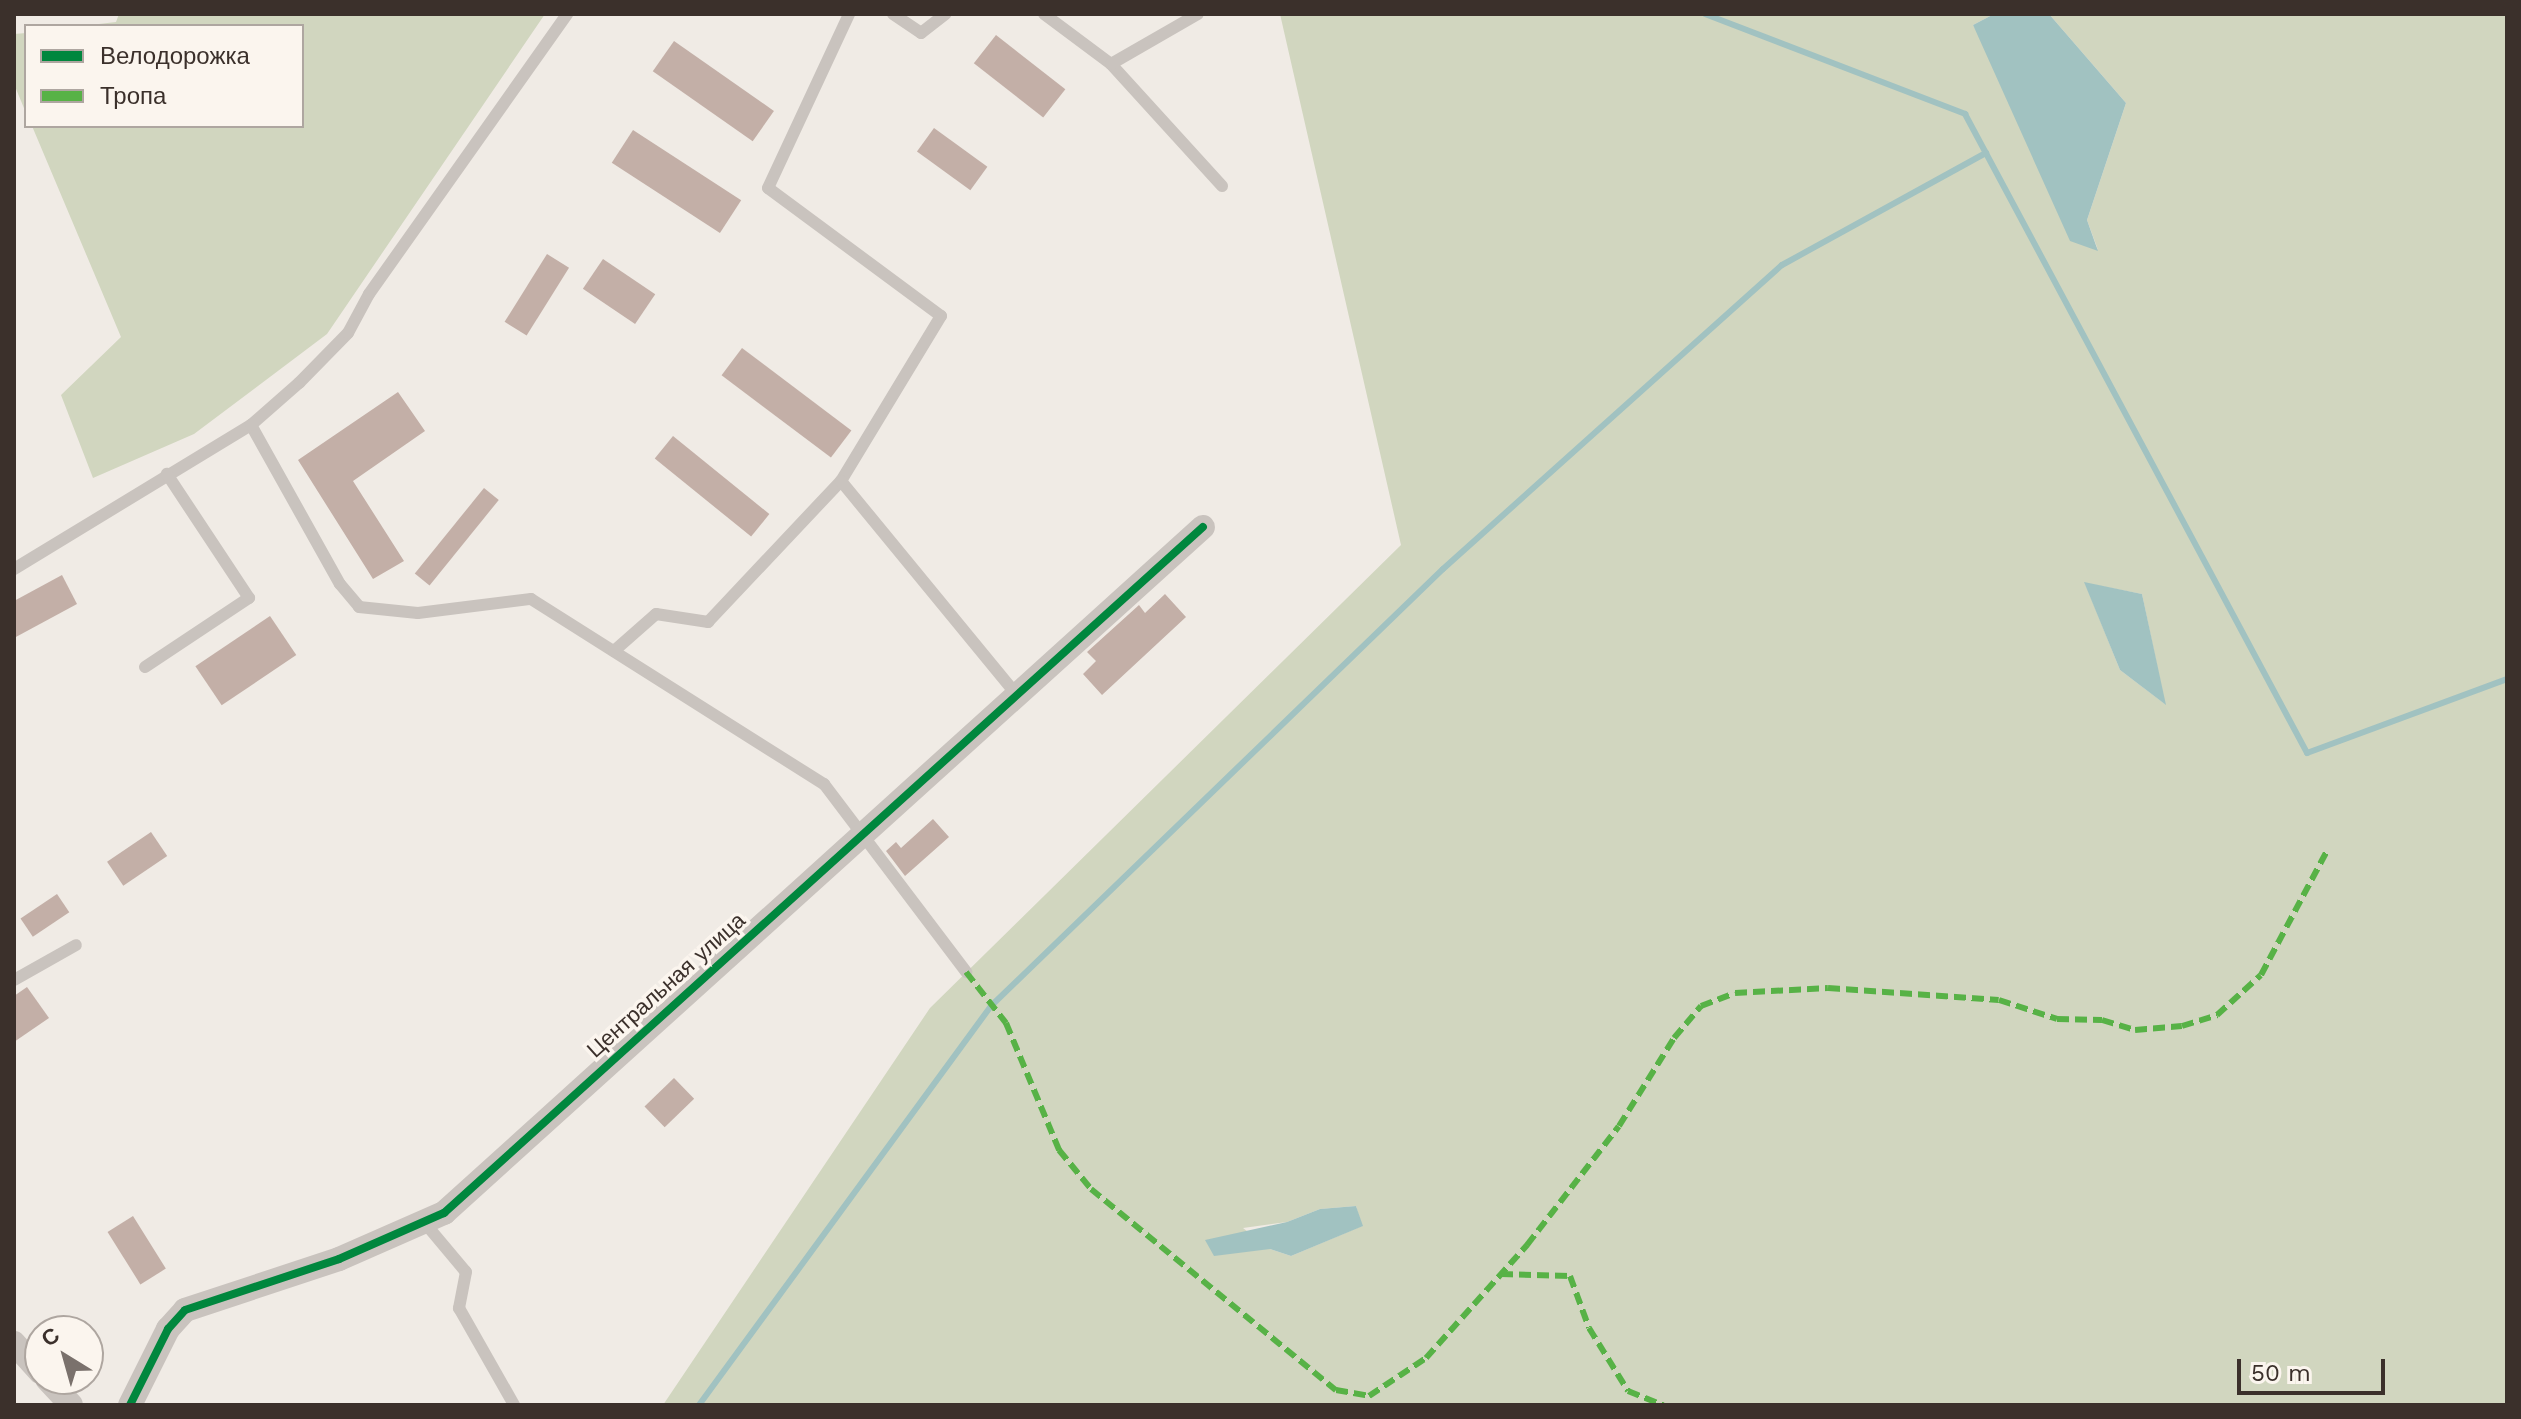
<!DOCTYPE html>
<html>
<head>
<meta charset="utf-8">
<style>
  body { margin:0 }
  #map { position:relative; width:2521px; height:1419px; overflow:hidden; background:#f0ebe5; font-family:"Work Sans",sans-serif }
  div>[style] { position:absolute }
  [style*='--x'] { left:calc(var(--x)*1px); top:calc(var(--y)*1px); width:calc(var(--w)*1px); rotate:calc(var(--a)*1deg) }
  .green>* { inset:0; background:#d1d6bf }
  .water>* { inset:0; background:#a1c2c1 }
  .stream>* { height:6px; margin:-3px; padding:0 3px; transform-origin:3px; border-radius:3px; background:#a1c2c1 }
  .building>* { inset:0; background:#c3afa7; transform-origin:0 0 }
  .service>* { height:12px; margin:-6px; padding:0 6px; transform-origin:6px; border-radius:6px; background:#c9c3be }
  .minor>* { height:24px; margin:-12px; padding:0 12px; transform-origin:12px; border-radius:12px; background:#c9c3be }
  .quiet>* { height:6px; margin-top:-3px; transform-origin:0; background:repeating-linear-gradient(90deg,#57b246 0 12px,transparent 0 18px) }
  .cycleway>* { height:8px; margin:-4px; padding:0 4px; transform-origin:4px; border-radius:4px; background:#00873e }
  span { translate:-50% -50%; white-space:nowrap; text-align:center; line-height:1.15; -webkit-text-stroke:7px #fbf5ee; paint-order:stroke }
  .street-label { font-size:22px; color:#3b302b }
  .frame { position:absolute; inset:0; border:16px solid #3b302b; pointer-events:none }
  .legend { position:absolute; left:24px; top:24px; width:280px; height:104px; box-sizing:border-box; background:#fbf5ee; border:2px solid #aea6a0; margin:0; padding:10px 14px; list-style:none; font-size:24px; color:#3b302b }
  .legend li { display:flex; align-items:center; gap:16px; height:40px }
  .legend b { width:40px; border:2px solid #aea6a0 }
  .north { position:absolute; left:24px; top:1315px; width:80px; height:80px; box-sizing:border-box; background:#fbf5ee; border:2px solid #aea6a0; border-radius:50%; rotate:323deg; font-size:22px; font-weight:700; line-height:32px; text-align:center; color:#3b302b }
  .north::after { content:''; display:block; margin:auto; width:28px; height:36px; background:#7a716c; clip-path:polygon(50% 0,100% 100%,50% 72%,0 100%) }
  .scale { position:absolute; left:2237px; top:1359px; width:148px; height:36px; box-sizing:border-box; border:4px solid #3b302b; border-top:0; padding-left:10px; font-size:24px; line-height:28px; white-space:nowrap; color:#3b302b; -webkit-text-stroke:6px #fbf5ee; paint-order:stroke }
</style>
</head>
<body>
<div id="map">
  <div class="green">
    <i style="clip-path:polygon(119px 14px,545px 14px,327px 334px,194px 434px,93px 478px,61px 395px,121px 337px,32px 126px,302px 126px,302px 26px,82px 26px,116px 22px)"></i>
    <i style="clip-path:polygon(evenodd,1280px 14px,1994px 14px,1973px 25px,2098px 250px,2087px 220px,2126px 103px,2049px 14px,2507px 14px,2507px 1405px,663px 1405px,930px 1008px,1401px 545px,1280px 14px,2085px 583px,2142px 594px,2165px 704px,2120px 670px,2085px 583px,1280px 14px,1356px 1206px,1362px 1226px,1291px 1256px,1270px 1249px,1243px 1228px,1287px 1222px,1320px 1209px,1356px 1206px)"></i>
    <i style="clip-path:polygon(26px 33px,26px 113px,14px 84px,14px 34px)"></i>
  </div>
  <div class="water">
    <i style="clip-path:polygon(1994px 14px,2049px 14px,2126px 103px,2087px 220px,2098px 251px,2070px 241px,1973px 25px)"></i>
    <i style="clip-path:polygon(2084px 582px,2142px 594px,2166px 705px,2120px 670px)"></i>
    <i style="clip-path:polygon(1356px 1206px,1363px 1226px,1291px 1256px,1270px 1249px,1214px 1256px,1205px 1240px,1287px 1222px,1320px 1209px)"></i>
  </div>
  <div class="stream">
    <i style="--x:1705;--y:14;--w:279;--a:21"></i>
    <i style="--x:1965;--y:114;--w:725;--a:61.84"></i>
    <i style="--x:2307;--y:753;--w:213;--a:-20.3"></i>
    <i style="--x:699;--y:1405;--w:496;--a:-53.8"></i>
    <i style="--x:992;--y:1005;--w:627;--a:-44.03"></i>
    <i style="--x:1443;--y:569;--w:455;--a:-41.9"></i>
    <i style="--x:1782;--y:265;--w:233;--a:-28.8"></i>
  </div>
  <div class="building">
    <i style="left:996px;top:35px;width:88px;height:36px;rotate:38deg"></i>
    <i style="left:674px;top:41px;width:122px;height:37px;rotate:35deg"></i>
    <i style="left:934px;top:128px;width:66px;height:29px;rotate:36deg"></i>
    <i style="left:633px;top:130px;width:129px;height:39px;rotate:33deg"></i>
    <i style="left:547px;top:254px;width:26px;height:80px;rotate:32deg"></i>
    <i style="left:603px;top:259px;width:63px;height:36px;rotate:34deg"></i>
    <i style="left:742px;top:348px;width:137px;height:34px;rotate:37deg"></i>
    <i style="clip-path:polygon(398px 392px,425px 431px,353px 481px,404px 561px,373px 579px,298px 460px)"></i>
    <i style="left:673px;top:436px;width:124px;height:29px;rotate:39deg"></i>
    <i style="left:484px;top:488px;width:19px;height:110px;rotate:39deg"></i>
    <i style="clip-path:polygon(62px 575px,77px 604px,14px 638px,14px 601px)"></i>
    <i style="clip-path:polygon(1165px 594px,1186px 617px,1102px 695px,1083px 674px,1096px 661px,1087px 652px,1139px 605px,1145px 613px)"></i>
    <i style="left:270px;top:616px;width:47px;height:90px;rotate:56deg"></i>
    <i style="clip-path:polygon(933px 819px,949px 837px,905px 876px,886px 851px,896px 842px,901px 848px)"></i>
    <i style="left:151px;top:832px;width:29px;height:53px;rotate:56deg"></i>
    <i style="left:57px;top:894px;width:22px;height:44px;rotate:56deg"></i>
    <i style="clip-path:polygon(27px 987px,49px 1018px,14px 1042px,14px 996px)"></i>
    <i style="left:674px;top:1078px;width:29px;height:41px;rotate:46deg"></i>
    <i style="left:133px;top:1216px;width:62px;height:30px;rotate:58deg"></i>
  </div>
  <div class="service">
    <i style="--x:893;--y:14;--w:34;--a:34"></i>
    <i style="--x:921;--y:33;--w:31;--a:-38"></i>
    <i style="--x:1044;--y:14;--w:84;--a:36.7"></i>
    <i style="--x:1111;--y:64;--w:165;--a:47.7"></i>
    <i style="--x:1111;--y:64;--w:100;--a:-29.9"></i>
    <i style="--x:251;--y:425;--w:182;--a:60.8"></i>
    <i style="--x:340;--y:584;--w:30;--a:50"></i>
    <i style="--x:359;--y:607;--w:59;--a:5.8"></i>
    <i style="--x:418;--y:613;--w:114;--a:-7.1"></i>
    <i style="--x:531;--y:599;--w:347;--a:32.3"></i>
    <i style="--x:824;--y:784;--w:236;--a:52.9"></i>
    <i style="--x:841;--y:481;--w:193;--a:-58.8"></i>
    <i style="--x:941;--y:316;--w:215;--a:-143.5"></i>
    <i style="--x:768;--y:188;--w:192;--a:-65"></i>
    <i style="--x:14;--y:569;--w:277;--a:-31.3"></i>
    <i style="--x:251;--y:425;--w:64;--a:-41.2"></i>
    <i style="--x:299;--y:383;--w:70;--a:-45.6"></i>
    <i style="--x:348;--y:333;--w:44;--a:-61.7"></i>
    <i style="--x:369;--y:294;--w:343;--a:-54.7"></i>
    <i style="--x:614;--y:651;--w:56;--a:-41.4"></i>
    <i style="--x:656;--y:614;--w:53;--a:8.7"></i>
    <i style="--x:708;--y:622;--w:194;--a:-46.7"></i>
    <i style="--x:841;--y:481;--w:276;--a:50.6"></i>
    <i style="--x:145;--y:667;--w:125;--a:-33.6"></i>
    <i style="--x:249;--y:598;--w:149;--a:-123.5"></i>
    <i style="--x:14;--y:980;--w:71;--a:-29.4"></i>
    <i style="--x:424;--y:1222;--w:65;--a:50"></i>
    <i style="--x:466;--y:1272;--w:37;--a:101"></i>
    <i style="--x:459;--y:1308;--w:112;--a:60.4"></i>
  </div>
  <div class="minor">
    <i style="--x:14;--y:1343;--w:39;--a:48"></i>
    <i style="--x:47;--y:1379;--w:35;--a:47"></i>
    <i style="--x:130;--y:1405;--w:85;--a:-63.4"></i>
    <i style="--x:168;--y:1329;--w:25;--a:-48"></i>
    <i style="--x:185;--y:1310;--w:162;--a:-18.3"></i>
    <i style="--x:339;--y:1259;--w:115;--a:-23.7"></i>
    <i style="--x:444;--y:1213;--w:1023;--a:-42.11"></i>
  </div>
  <div class="quiet">
    <i style="--x:966;--y:972;--w:65;--a:51.9"></i>
    <i style="--x:1006;--y:1023;--w:138;--a:67.3"></i>
    <i style="--x:1059;--y:1150;--w:50;--a:50.6"></i>
    <i style="--x:1091;--y:1189;--w:317;--a:39.4"></i>
    <i style="--x:1336;--y:1390;--w:34;--a:10"></i>
    <i style="--x:1369;--y:1396;--w:69;--a:-33.7"></i>
    <i style="--x:1426;--y:1358;--w:152;--a:-48.2"></i>
    <i style="--x:1527;--y:1245;--w:150;--a:-52.3"></i>
    <i style="--x:1619;--y:1126;--w:104;--a:-58"></i>
    <i style="--x:1674;--y:1038;--w:42;--a:-49.8"></i>
    <i style="--x:1701;--y:1006;--w:36;--a:-21"></i>
    <i style="--x:1735;--y:993;--w:93;--a:-3.1"></i>
    <i style="--x:1828;--y:988;--w:171;--a:4"></i>
    <i style="--x:1999;--y:1000;--w:61;--a:18.1"></i>
    <i style="--x:2057;--y:1019;--w:45;--a:1.3"></i>
    <i style="--x:2102;--y:1020;--w:34;--a:17"></i>
    <i style="--x:2135;--y:1030;--w:47;--a:-4.9"></i>
    <i style="--x:2182;--y:1026;--w:37;--a:-17"></i>
    <i style="--x:2217;--y:1015;--w:59;--a:-42.3"></i>
    <i style="--x:2261;--y:975;--w:143;--a:-62"></i>
    <i style="--x:1501;--y:1274;--w:69;--a:1.7"></i>
    <i style="--x:1570;--y:1276;--w:55;--a:69.9"></i>
    <i style="--x:1589;--y:1328;--w:74;--a:58.2"></i>
    <i style="--x:1628;--y:1391;--w:38;--a:22"></i>
  </div>
  <div class="cycleway">
    <i style="--x:130;--y:1405;--w:85;--a:-63.4"></i>
    <i style="--x:168;--y:1329;--w:25;--a:-48"></i>
    <i style="--x:185;--y:1310;--w:162;--a:-18.3"></i>
    <i style="--x:339;--y:1259;--w:115;--a:-23.7"></i>
    <i style="--x:444;--y:1213;--w:1023;--a:-42.11"></i>
  </div>
  <div class="street-label">
    <span style="left:666px;top:985px;rotate:-42deg">Центральная улица</span>
  </div>
  <div class="frame"></div>
  <ul class="legend">
  <li><b style="height:10px;background:#00873e"></b>Велодорожка</li>
  <li><b style="height:10px;background:#57b246"></b>Тропа</li>
  </ul>
  <div class="north">С</div>
  <div class="scale">50 m</div>
</div>
</body>
</html>
